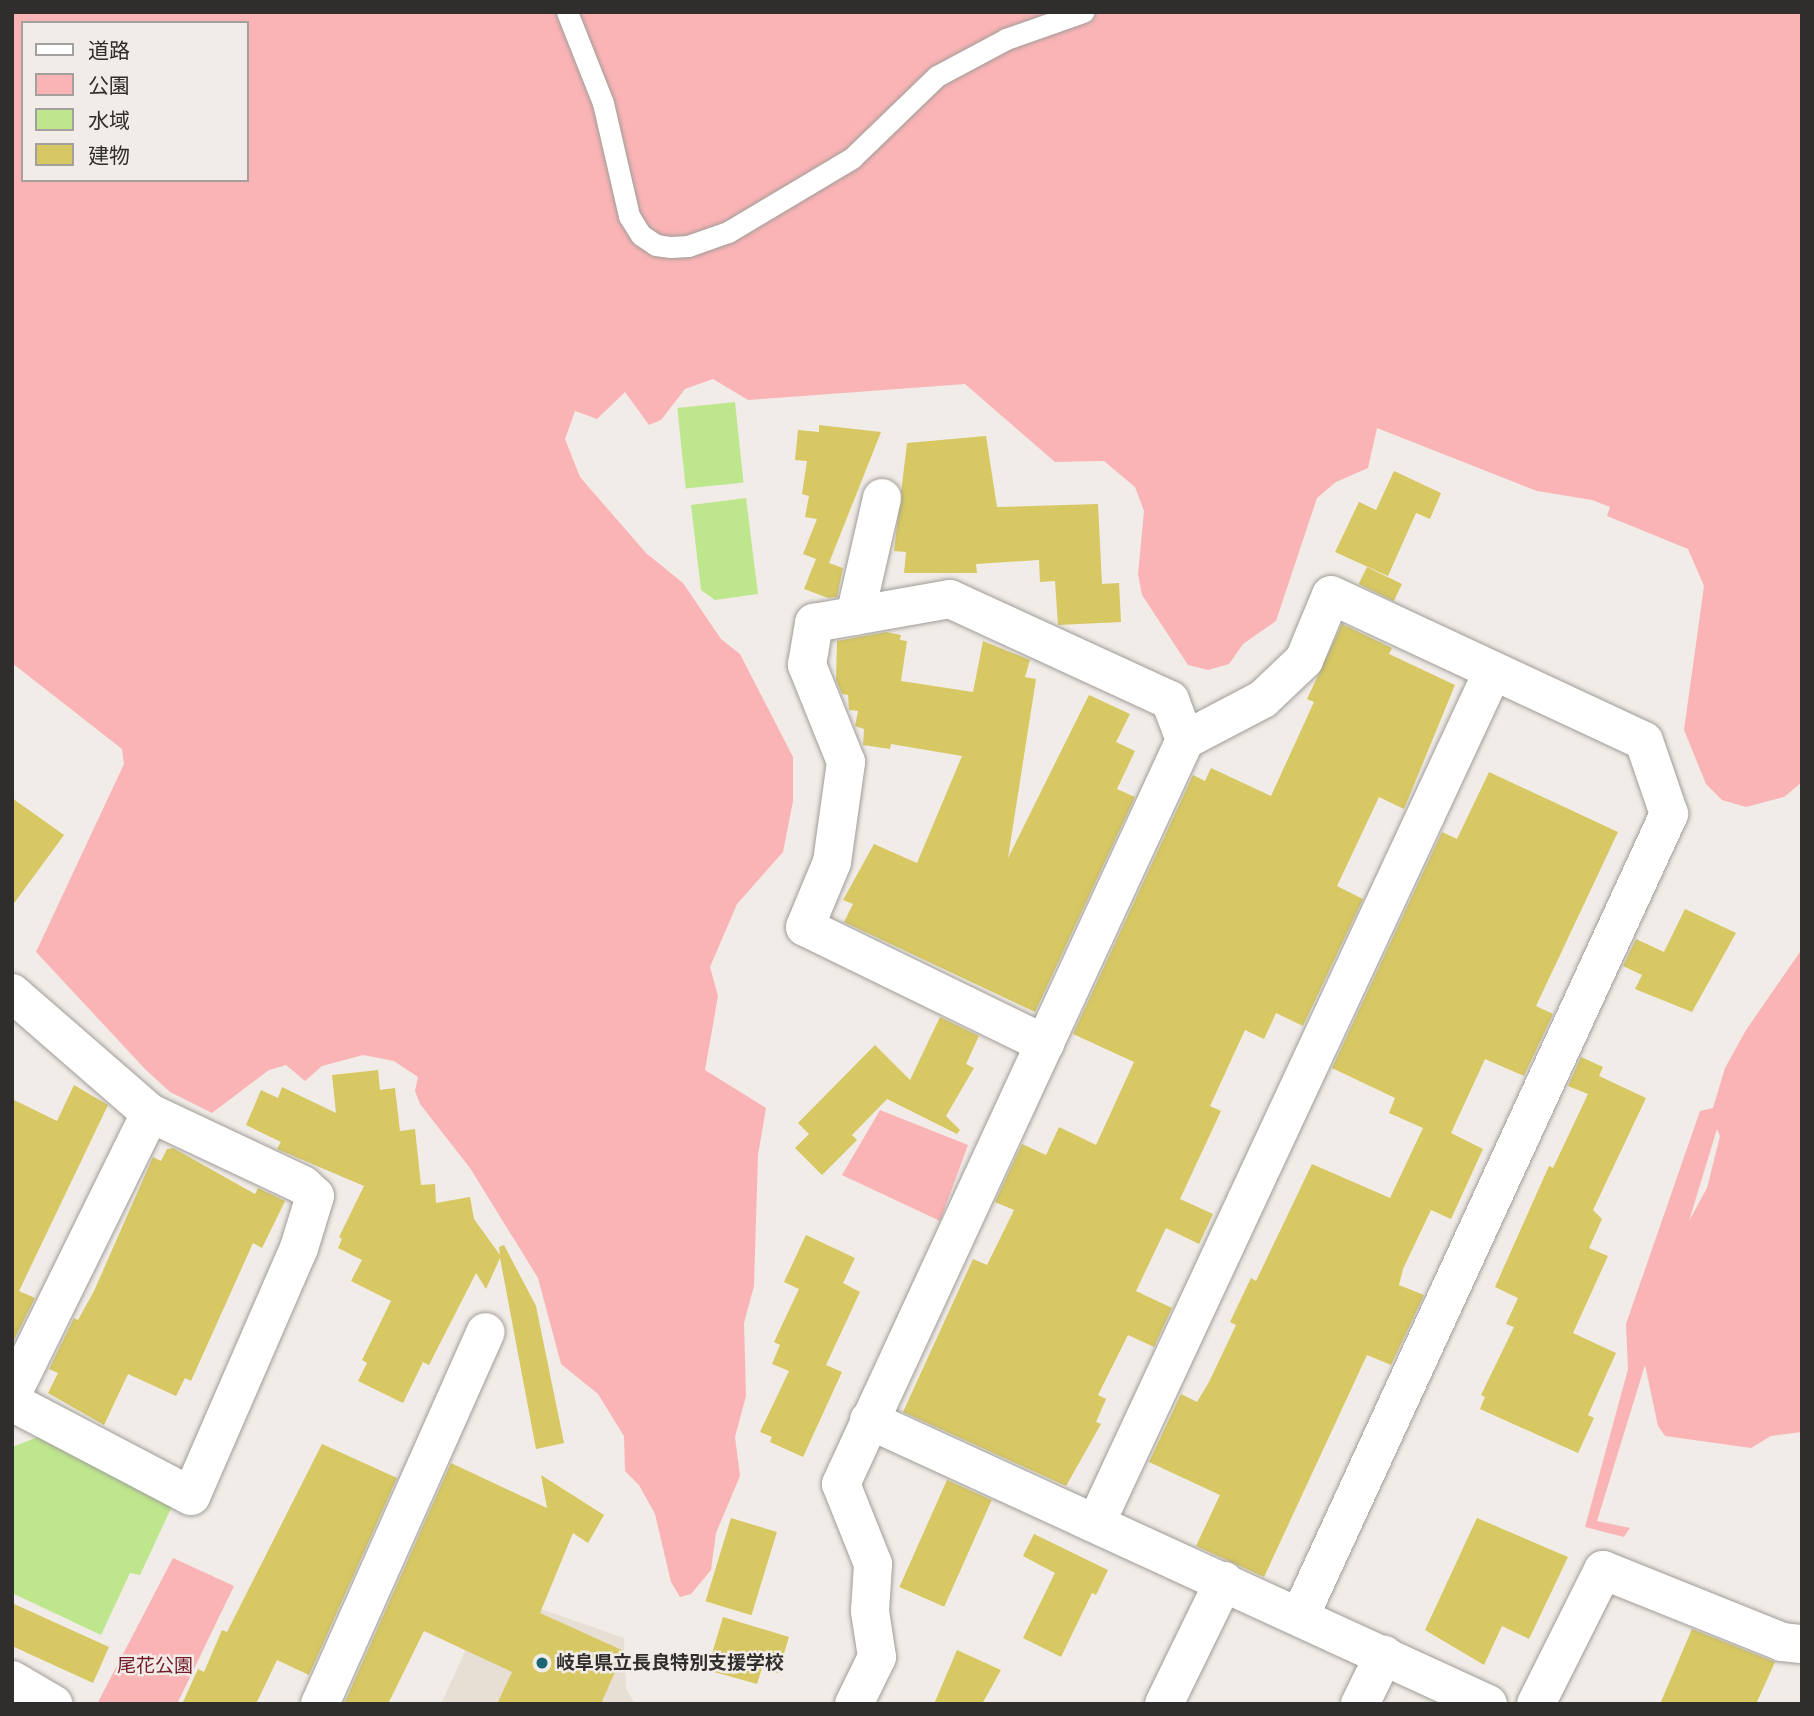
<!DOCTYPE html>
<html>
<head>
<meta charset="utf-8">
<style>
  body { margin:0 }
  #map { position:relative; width:1814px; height:1716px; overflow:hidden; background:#f1ece7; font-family:Poppins,"Noto Sans JP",sans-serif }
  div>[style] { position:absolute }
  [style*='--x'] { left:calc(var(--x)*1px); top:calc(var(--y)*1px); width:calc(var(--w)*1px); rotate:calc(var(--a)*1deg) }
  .built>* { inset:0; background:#e8dfd4 }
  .green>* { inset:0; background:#fbb4b6 }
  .water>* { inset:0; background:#bee68d; transform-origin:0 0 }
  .building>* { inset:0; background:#d7c863; transform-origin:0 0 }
  .roads { filter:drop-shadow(0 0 2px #a09d98) drop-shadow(0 0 2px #a09d98) }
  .lane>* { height:21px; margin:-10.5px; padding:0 10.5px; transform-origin:10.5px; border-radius:10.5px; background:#fff }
  .street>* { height:38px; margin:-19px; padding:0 19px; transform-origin:19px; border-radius:19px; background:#fff }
  .dots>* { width:19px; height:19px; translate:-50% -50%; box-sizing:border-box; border:4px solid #f1ece7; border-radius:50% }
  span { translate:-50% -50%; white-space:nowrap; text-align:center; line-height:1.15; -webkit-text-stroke:5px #f1ece7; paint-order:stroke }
  .poi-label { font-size:19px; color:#302e2d; font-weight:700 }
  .left { translate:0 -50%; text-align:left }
  .park-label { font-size:19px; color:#731a28 }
  .frame { position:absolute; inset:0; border:14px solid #302e2d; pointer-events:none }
  .legend { position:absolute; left:21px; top:21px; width:228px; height:161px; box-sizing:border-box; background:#f1ece7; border:2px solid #a4a09d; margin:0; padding:9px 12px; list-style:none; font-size:21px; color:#302e2d }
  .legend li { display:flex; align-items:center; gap:14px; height:35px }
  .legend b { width:35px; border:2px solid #a4a09d }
</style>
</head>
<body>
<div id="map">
  <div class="built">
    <i style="clip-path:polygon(492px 1592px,624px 1638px,626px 1689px,635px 1704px,441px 1704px)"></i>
  </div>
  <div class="green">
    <i style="clip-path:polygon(evenodd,12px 12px,1802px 12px,1802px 782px,1784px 797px,1746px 807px,1722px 800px,1706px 784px,1684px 730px,1704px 586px,1688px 549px,1607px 516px,1610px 507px,1592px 500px,1537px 491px,1377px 428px,1368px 468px,1336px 482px,1317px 498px,1276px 621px,1243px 644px,1229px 664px,1208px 670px,1188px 665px,1142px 595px,1138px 574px,1144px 511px,1135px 487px,1104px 461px,1055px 462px,965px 384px,748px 400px,713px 379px,685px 389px,661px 420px,649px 425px,625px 392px,597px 419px,575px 411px,565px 439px,580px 477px,646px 553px,683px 583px,721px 639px,740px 654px,793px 757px,793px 801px,783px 852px,737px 904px,710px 967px,718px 996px,705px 1070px,766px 1108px,758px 1155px,754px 1286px,744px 1323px,746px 1396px,735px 1437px,740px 1476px,716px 1533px,711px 1570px,691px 1594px,680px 1597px,671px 1582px,655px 1514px,639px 1485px,625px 1471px,624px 1436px,598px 1394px,561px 1364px,538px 1278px,470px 1168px,420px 1104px,415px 1091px,418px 1077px,394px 1061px,363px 1055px,322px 1066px,305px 1081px,286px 1065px,269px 1070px,212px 1113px,170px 1092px,146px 1070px,36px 952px,124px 764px,122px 749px,12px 663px,12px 12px,23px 23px,247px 23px,247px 180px,23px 180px,23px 23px)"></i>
    <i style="clip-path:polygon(evenodd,1802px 949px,1802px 1432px,1771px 1436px,1751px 1448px,1665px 1436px,1658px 1426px,1645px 1365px,1597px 1521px,1630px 1528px,1624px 1537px,1585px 1527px,1628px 1369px,1626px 1324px,1700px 1111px,1713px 1108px,1725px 1068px,1746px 1030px,1802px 949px,1717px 1129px,1720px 1136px,1707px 1188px,1689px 1221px,1717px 1129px)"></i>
    <i style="clip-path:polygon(880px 1110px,968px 1145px,940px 1221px,842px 1175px)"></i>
    <i style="clip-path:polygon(173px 1558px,234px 1586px,177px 1704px,97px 1704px)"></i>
  </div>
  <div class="water">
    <i style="left:735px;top:402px;width:81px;height:58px;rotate:84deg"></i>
    <i style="clip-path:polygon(746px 498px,758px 594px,715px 600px,701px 590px,691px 505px)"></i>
    <i style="clip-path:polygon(38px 1437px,173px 1504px,140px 1575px,130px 1573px,101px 1635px,12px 1593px,12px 1447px)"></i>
  </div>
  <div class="building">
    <i style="clip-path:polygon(819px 425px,881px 432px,829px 563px,843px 568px,837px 597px,828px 598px,804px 589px,816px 559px,803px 554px,817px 519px,805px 517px,809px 496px,802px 494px,807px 461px,795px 460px,798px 430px,819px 432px)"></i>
    <i style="clip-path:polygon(986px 436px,997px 507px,1098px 504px,1102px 584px,1119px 583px,1121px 622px,1058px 625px,1055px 581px,1040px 582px,1039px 560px,976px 564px,977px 573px,904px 573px,906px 552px,894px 551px,907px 443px)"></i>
    <i style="clip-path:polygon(1394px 471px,1441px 493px,1430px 519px,1416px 513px,1388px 576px,1335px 552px,1359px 502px,1376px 510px)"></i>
    <i style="left:1367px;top:567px;width:39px;height:19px;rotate:26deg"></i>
    <i style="clip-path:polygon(1342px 624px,1392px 648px,1389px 654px,1455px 685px,1404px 809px,1379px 797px,1337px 886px,1363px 899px,1303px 1026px,1276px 1013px,1264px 1039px,1245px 1030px,1210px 1106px,1221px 1111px,1180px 1199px,1213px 1214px,1199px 1244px,1166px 1228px,1136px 1291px,1172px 1308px,1154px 1347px,1128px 1335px,1098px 1395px,1106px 1399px,1096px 1422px,1101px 1424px,1066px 1486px,903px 1412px,973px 1259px,987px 1265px,1014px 1210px,995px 1202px,1022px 1144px,1046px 1155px,1059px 1127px,1096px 1145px,1134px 1062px,1073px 1034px,1193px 775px,1205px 781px,1211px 768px,1271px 796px,1314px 702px,1307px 699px)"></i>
    <i style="clip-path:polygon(886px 632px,901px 635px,900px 640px,907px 641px,901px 681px,973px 692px,983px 641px,1030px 660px,1025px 677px,1036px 679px,1008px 858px,1089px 695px,1130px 714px,1116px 742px,1135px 751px,1117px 789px,1135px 797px,1035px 1012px,844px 922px,853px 904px,843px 900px,874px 844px,917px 863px,962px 756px,891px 744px,890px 749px,863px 745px,864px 729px,855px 726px,858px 711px,849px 710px,848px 695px,842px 694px,836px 680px,837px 641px)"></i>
    <i style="clip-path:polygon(1489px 772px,1618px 832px,1536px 1006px,1553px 1014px,1524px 1076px,1485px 1059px,1451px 1133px,1483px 1149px,1451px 1219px,1431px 1210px,1403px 1269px,1399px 1285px,1424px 1295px,1391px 1365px,1367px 1355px,1264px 1577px,1196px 1546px,1220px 1495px,1149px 1462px,1181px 1394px,1197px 1402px,1209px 1382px,1236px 1325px,1230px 1322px,1251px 1278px,1256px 1281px,1312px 1164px,1390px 1198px,1423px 1128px,1389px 1113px,1395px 1098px,1332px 1068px,1442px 832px,1457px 839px)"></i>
    <i style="clip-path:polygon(12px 798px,64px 835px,12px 906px)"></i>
    <i style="clip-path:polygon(1685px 909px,1736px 933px,1692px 1012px,1635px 989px,1642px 975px,1623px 966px,1636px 939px,1664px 952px)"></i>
    <i style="clip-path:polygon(940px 1017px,979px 1036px,966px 1064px,974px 1068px,946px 1116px,960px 1130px,957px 1134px,887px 1099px,852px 1135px,857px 1140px,822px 1175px,795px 1148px,809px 1134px,798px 1123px,875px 1045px,910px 1080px)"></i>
    <i style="clip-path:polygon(1581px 1057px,1603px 1067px,1599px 1076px,1646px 1098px,1593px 1210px,1602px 1219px,1589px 1248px,1608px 1256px,1573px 1333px,1616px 1353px,1588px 1415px,1594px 1418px,1578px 1453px,1480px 1409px,1485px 1397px,1481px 1395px,1514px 1327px,1506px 1324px,1518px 1298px,1495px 1287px,1549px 1166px,1553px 1168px,1588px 1094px,1568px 1086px)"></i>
    <i style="clip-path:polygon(378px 1070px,380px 1090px,395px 1088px,400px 1131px,415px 1129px,421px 1185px,435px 1184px,436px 1203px,470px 1197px,474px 1219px,500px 1255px,499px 1247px,504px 1245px,536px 1306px,564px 1443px,536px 1449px,500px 1258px,486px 1289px,476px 1273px,429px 1365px,423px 1362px,403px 1403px,358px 1381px,367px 1363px,362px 1360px,391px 1301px,351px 1281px,362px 1260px,338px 1248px,342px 1239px,339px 1237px,364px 1186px,277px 1149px,281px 1142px,246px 1125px,261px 1090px,278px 1098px,282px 1087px,336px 1113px,332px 1075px)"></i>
    <i style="clip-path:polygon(74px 1085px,108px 1105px,19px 1291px,35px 1298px,12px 1344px,12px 1099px,57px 1121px)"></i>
    <i style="clip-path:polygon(173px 1148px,255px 1194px,258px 1188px,285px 1201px,262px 1248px,253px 1243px,191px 1381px,185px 1378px,176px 1396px,128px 1374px,104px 1425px,48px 1393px,58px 1373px,49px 1369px,74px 1318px,78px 1320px,94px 1291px,153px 1157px,161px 1161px,167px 1149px)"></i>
    <i style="clip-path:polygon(806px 1235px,855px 1258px,843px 1283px,860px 1292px,826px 1365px,842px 1372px,803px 1457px,770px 1442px,772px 1437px,760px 1432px,789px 1371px,772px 1364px,780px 1345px,774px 1342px,799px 1289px,784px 1282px)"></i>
    <i style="clip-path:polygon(322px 1444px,397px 1478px,309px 1675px,277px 1660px,256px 1704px,182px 1704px,198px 1669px,204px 1672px,222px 1630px,227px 1632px)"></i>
    <i style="clip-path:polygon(451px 1463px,547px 1508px,541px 1475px,604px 1515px,588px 1543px,573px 1533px,540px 1613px,624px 1651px,601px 1704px,497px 1704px,512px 1672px,424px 1631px,388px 1704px,344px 1704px)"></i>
    <i style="left:947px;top:1480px;width:49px;height:117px;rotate:24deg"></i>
    <i style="left:731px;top:1518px;width:48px;height:87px;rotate:17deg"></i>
    <i style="clip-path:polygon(1477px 1518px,1568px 1557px,1529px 1639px,1502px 1626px,1484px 1665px,1425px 1630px)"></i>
    <i style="clip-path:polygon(1034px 1534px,1108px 1570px,1096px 1595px,1092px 1593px,1061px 1657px,1023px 1638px,1055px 1573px,1023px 1556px)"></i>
    <i style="clip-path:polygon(12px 1603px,109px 1647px,93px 1683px,12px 1646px)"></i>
    <i style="clip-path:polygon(723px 1617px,789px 1637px,778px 1673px,762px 1668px,757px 1684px,707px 1670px)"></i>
    <i style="clip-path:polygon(1692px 1629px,1775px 1662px,1756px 1704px,1660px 1704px)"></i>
    <i style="clip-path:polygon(957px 1650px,1001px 1670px,982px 1704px,934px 1704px)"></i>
  </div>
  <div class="roads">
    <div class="lane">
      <i style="--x:567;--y:12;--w:98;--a:68.4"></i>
      <i style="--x:603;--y:103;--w:116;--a:77"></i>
      <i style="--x:629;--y:216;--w:22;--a:58"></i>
      <i style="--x:641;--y:235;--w:18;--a:34"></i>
      <i style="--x:656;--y:245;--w:15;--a:8"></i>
      <i style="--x:671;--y:247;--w:17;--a:-3"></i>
      <i style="--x:688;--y:246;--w:42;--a:-19.3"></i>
      <i style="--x:728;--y:232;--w:144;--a:-30.8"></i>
      <i style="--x:852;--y:158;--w:118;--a:-44"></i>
      <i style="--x:937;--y:76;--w:78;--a:-28.2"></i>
      <i style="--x:1006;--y:39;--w:82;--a:-19.3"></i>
    </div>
    <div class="street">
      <i style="--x:855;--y:616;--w:121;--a:-77.1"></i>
      <i style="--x:12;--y:993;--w:183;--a:41"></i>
      <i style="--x:1045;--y:1044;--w:267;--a:-154"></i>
      <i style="--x:805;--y:927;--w:70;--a:-67.4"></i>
      <i style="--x:832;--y:862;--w:101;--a:-82"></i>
      <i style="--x:846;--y:762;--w:105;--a:-111.9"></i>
      <i style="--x:807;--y:665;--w:43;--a:-80.5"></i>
      <i style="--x:814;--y:623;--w:138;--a:-10"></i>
      <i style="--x:950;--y:599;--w:242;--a:24.7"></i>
      <i style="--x:1170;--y:700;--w:43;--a:69.4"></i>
      <i style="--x:12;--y:1394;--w:313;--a:-63.8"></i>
      <i style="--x:150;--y:1113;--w:169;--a:25.2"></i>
      <i style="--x:303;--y:1185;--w:16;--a:43"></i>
      <i style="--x:315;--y:1196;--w:54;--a:107.1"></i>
      <i style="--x:299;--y:1248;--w:270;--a:113.5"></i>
      <i style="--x:191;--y:1496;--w:202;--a:-152.3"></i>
      <i style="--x:869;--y:1420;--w:681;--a:24.65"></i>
      <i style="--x:1096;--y:1523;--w:940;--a:-65.02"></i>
      <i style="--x:12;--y:1680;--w:48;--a:30.3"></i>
      <i style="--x:320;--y:1704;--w:407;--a:-66"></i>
      <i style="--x:854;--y:1704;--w:52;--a:-63.9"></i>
      <i style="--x:877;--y:1657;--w:47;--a:-98.7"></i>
      <i style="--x:870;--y:1611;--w:47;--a:-86.3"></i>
      <i style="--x:873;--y:1564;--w:86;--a:-111.8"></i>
      <i style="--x:841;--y:1484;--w:820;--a:-65.19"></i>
      <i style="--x:1185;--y:740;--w:88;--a:-27.7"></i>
      <i style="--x:1263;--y:699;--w:57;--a:-43.6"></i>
      <i style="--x:1304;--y:660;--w:70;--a:-67.4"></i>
      <i style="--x:1331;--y:595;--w:345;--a:25"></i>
      <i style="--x:1644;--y:741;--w:77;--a:71.1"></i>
      <i style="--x:1669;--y:814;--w:883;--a:114.71"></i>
      <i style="--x:1164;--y:1704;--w:137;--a:-64"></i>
      <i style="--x:1360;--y:1704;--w:55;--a:-63.9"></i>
      <i style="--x:1536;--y:1704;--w:150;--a:-63.4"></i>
      <i style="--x:1603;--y:1570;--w:193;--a:21.9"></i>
      <i style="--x:1782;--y:1642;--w:20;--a:6"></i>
    </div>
  </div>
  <div class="dots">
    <i style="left:542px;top:1663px;background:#1c6572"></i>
  </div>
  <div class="poi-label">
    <span class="left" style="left:556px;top:1663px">岐阜県立長良特別支援学校</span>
  </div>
  <div class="park-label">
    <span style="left:155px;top:1666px">尾花公園</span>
  </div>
  <div class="frame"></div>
  <ul class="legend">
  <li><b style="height:9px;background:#fff"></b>道路</li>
  <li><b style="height:19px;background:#fbb4b6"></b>公園</li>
  <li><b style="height:19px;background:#bee68d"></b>水域</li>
  <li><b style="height:19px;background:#d7c863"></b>建物</li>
  </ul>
</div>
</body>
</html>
